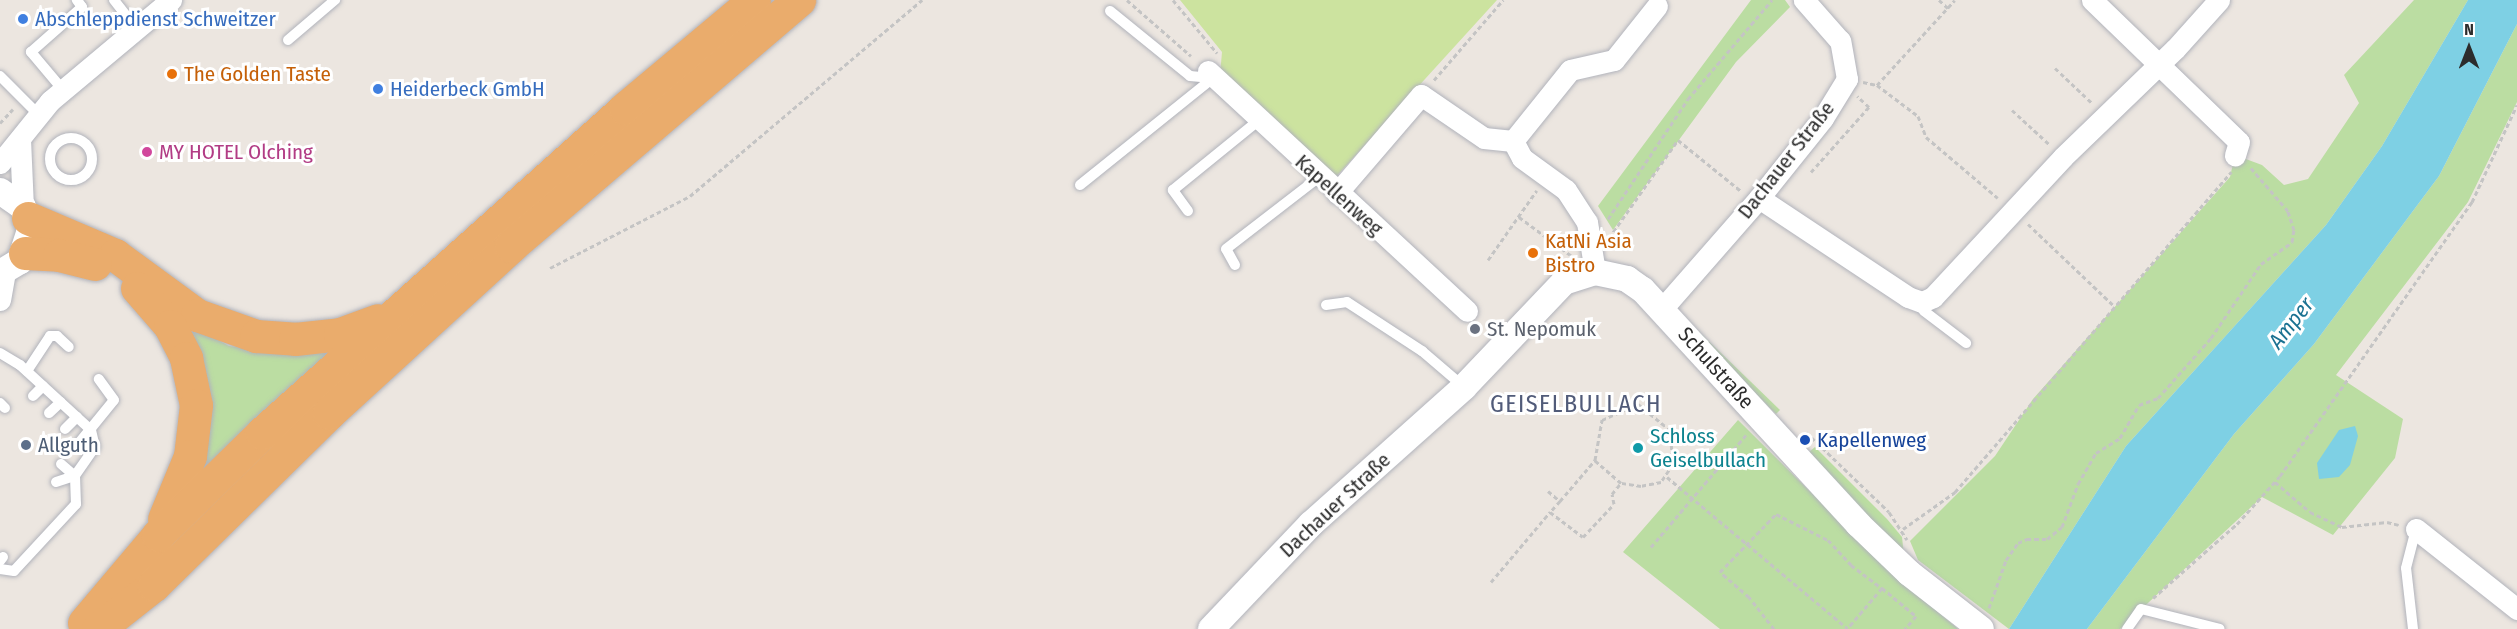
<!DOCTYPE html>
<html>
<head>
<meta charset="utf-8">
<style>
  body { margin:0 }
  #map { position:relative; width:2517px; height:629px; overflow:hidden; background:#ece6e0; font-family:"Fira Sans Condensed",sans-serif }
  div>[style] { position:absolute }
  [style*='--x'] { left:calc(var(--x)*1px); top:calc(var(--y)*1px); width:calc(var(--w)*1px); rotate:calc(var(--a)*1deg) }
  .green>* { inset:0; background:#bbdda2 }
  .pitch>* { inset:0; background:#cce39f }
  .water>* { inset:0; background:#7ed0e4 }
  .path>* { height:3px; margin-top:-1.5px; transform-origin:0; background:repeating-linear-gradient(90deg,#c4c4c4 0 4.5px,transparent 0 7.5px) }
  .roads { filter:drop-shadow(0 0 2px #b1b3bb) drop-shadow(0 0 2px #b1b3bb) }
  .service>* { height:10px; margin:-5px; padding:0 5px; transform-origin:5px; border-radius:5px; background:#fff }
  .service>.ring { margin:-5px; padding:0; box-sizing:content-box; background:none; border:10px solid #fff; border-radius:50% }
  .minor>* { height:21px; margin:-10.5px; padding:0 10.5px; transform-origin:10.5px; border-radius:10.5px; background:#fff }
  .tertiary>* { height:26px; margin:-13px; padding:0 13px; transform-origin:13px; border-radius:13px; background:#fff }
  .trunk>* { height:33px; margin:-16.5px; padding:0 16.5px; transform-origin:16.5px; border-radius:16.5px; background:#eaac6c }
  .dots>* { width:16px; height:16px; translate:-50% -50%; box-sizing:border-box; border:3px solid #fff; border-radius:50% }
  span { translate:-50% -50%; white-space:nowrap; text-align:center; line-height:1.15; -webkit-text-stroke:6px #fff; paint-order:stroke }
  .shop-label { font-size:21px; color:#366cbe }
  .left { translate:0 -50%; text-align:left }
  .food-label { font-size:21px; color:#c56008 }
  .hotel-label { font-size:21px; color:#b23c85 }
  .street-label { font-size:21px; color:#2c2c2c }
  .worship-label { font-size:21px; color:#5b616d }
  .culture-label { font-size:21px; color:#0d838f }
  .transit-label { font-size:21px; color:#164399 }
  .service-label { font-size:21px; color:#4e5e75 }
  .water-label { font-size:22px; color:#1b7292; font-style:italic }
  .quarter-label { font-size:24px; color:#515b79; letter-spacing:1.5px }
  .north { position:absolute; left:2439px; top:18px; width:60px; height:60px; -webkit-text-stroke:4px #fff; paint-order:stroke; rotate:0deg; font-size:16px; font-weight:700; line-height:24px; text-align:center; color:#2c2c2c }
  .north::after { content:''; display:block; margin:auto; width:21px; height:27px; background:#2c2c2c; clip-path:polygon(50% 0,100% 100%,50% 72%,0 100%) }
</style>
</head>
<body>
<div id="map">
  <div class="green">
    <i style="clip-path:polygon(1751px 0,1785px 0,1790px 7px,1736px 62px,1613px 230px,1598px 206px)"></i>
    <i style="clip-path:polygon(2414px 0,2468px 0,2382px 146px,2326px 225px,2126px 446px,2009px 629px,1918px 560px,1910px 541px,1995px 456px,2033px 399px,2230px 177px,2235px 155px,2262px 165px,2284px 185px,2308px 179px,2359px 103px,2344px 75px)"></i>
    <i style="clip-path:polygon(2517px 24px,2517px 102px,2468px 202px,2336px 375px,2403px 419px,2395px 458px,2333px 535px,2262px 497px,2120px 629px,2087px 629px,2234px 434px,2314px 344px,2439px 176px)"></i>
    <i style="clip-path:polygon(183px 320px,229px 346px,283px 352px,356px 339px,193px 487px)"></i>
    <i style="clip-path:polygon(1690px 323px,1780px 410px,1776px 414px,1688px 326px)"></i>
    <i style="clip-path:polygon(1738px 420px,1892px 573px,1958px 629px,1720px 629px,1623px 552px)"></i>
    <i style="clip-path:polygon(1815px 447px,1887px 519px,1902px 537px,1904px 556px,1809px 452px)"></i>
  </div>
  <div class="pitch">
    <i style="clip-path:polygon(1180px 0,1497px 0,1333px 180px,1220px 75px,1222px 52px)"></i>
  </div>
  <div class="water">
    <i style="clip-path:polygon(2468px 0,2517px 0,2517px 24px,2439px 176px,2314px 344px,2234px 434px,2087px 629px,2009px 629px,2126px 446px,2326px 225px,2382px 146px)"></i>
    <i style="clip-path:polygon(2355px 426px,2358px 436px,2350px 465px,2339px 477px,2319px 479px,2317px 463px,2339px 430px)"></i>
  </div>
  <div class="path">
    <i style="--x:1127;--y:0;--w:85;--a:41.2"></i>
    <i style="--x:1173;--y:0;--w:69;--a:50.3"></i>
    <i style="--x:1939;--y:0;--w:12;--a:42"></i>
    <i style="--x:2055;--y:68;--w:50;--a:43.4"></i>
    <i style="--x:1434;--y:80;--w:106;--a:-49.2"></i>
    <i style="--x:1863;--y:82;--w:14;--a:12"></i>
    <i style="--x:1877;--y:85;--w:51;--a:37.1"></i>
    <i style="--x:1918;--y:116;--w:22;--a:69"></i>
    <i style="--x:1926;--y:137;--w:94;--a:40.3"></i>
    <i style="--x:1877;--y:85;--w:115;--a:-47.5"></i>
    <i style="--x:2012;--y:110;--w:50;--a:42.6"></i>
    <i style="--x:0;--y:123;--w:19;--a:-47"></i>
    <i style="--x:1811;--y:172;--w:87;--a:-48.3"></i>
    <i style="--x:1869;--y:107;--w:16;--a:-137"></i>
    <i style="--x:1519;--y:217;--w:67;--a:36.5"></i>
    <i style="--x:1608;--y:219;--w:144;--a:-56.3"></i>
    <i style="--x:1688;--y:99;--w:130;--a:-49.7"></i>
    <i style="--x:2028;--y:224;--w:117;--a:43.6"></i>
    <i style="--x:1609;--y:238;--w:120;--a:-54.9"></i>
    <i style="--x:1678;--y:140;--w:81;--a:39"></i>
    <i style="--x:1488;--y:260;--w:85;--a:-55"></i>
    <i style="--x:550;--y:268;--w:157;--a:-27.2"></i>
    <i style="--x:690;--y:196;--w:304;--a:-40.2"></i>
    <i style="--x:1806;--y:432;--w:115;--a:43.9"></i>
    <i style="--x:1889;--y:512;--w:33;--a:57"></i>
    <i style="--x:1667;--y:477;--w:235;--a:40"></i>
    <i style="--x:2275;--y:482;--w:46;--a:40.6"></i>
    <i style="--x:2310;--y:512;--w:35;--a:25"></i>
    <i style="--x:2342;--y:527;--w:45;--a:-6.3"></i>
    <i style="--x:2387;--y:522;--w:12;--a:14"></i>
    <i style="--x:1548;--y:491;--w:16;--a:40"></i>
    <i style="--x:1560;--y:501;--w:54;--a:-49.5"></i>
    <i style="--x:1595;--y:460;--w:41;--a:-80.1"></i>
    <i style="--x:1602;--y:420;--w:39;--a:-24"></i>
    <i style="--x:1638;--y:404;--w:41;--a:39.1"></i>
    <i style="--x:1670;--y:430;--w:34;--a:85"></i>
    <i style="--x:1673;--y:464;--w:22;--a:124"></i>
    <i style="--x:1661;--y:482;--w:20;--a:169"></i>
    <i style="--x:1641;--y:486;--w:20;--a:-171"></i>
    <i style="--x:1621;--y:483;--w:35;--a:-139"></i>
    <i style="--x:1560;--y:501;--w:15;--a:132"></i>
    <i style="--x:1550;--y:512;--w:41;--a:37.1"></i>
    <i style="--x:1583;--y:537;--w:45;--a:-46.8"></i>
    <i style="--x:1614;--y:504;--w:10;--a:-101"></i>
    <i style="--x:1612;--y:494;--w:14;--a:-51"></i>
    <i style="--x:1903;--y:529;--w:64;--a:-35.4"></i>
    <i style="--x:1955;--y:492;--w:423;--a:-49.2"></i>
    <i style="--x:1651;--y:547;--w:147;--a:-49.7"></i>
    <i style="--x:1491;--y:582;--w:92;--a:-49.9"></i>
    <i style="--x:1882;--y:588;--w:44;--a:39.5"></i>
    <i style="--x:1916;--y:616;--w:17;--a:130"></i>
    <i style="--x:2153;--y:598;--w:112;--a:-41.4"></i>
    <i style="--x:2237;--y:524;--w:64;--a:-48.1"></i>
    <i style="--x:2280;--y:476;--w:335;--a:-55"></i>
    <i style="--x:2472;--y:202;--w:107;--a:-65.1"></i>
    <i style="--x:1989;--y:608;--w:51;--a:-70.5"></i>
    <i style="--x:2006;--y:560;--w:21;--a:-55"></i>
    <i style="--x:2018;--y:543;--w:10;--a:-24"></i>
    <i style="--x:2027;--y:539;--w:20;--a:0"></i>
    <i style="--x:2047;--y:539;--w:19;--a:-39"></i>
    <i style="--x:2062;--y:527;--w:46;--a:-69.6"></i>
    <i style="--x:2078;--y:484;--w:36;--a:-60"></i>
    <i style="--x:2096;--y:453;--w:28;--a:-32"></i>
    <i style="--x:2120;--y:438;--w:38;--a:-60"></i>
    <i style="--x:2139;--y:405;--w:20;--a:-20"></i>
    <i style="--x:2158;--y:398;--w:80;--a:-48.5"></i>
    <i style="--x:2211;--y:338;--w:89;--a:-56"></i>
    <i style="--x:2261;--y:264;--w:38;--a:-35"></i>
    <i style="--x:2292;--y:242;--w:12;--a:-81"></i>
    <i style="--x:2294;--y:230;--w:20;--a:-108"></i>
    <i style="--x:2288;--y:211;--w:58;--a:-130.8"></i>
    <i style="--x:1774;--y:629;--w:41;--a:-128"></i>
    <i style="--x:1749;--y:597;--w:38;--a:-139"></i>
    <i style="--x:1720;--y:572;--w:81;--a:-46"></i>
    <i style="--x:1776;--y:514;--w:58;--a:26.6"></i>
    <i style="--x:1828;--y:540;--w:34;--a:47"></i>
    <i style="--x:1851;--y:565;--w:39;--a:37"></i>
    <i style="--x:1882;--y:588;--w:54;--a:130.5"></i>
  </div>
  <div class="roads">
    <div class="service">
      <i style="--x:114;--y:0;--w:37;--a:52"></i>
      <i style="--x:1110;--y:11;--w:103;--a:39.1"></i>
      <i style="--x:1190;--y:76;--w:22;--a:5"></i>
      <i style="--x:288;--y:40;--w:62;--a:-40.4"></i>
      <i style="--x:0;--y:76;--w:54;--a:45"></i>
      <i style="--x:63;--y:90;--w:50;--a:-130.1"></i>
      <i style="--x:31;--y:52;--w:68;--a:-41.4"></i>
      <i style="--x:82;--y:7;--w:9;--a:-126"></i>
      <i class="ring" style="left:50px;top:138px;width:32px;height:32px"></i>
      <i style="--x:1080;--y:185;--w:171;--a:-38.8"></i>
      <i style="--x:1188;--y:211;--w:26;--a:-126"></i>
      <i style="--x:1173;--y:190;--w:111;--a:-39.1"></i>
      <i style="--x:1235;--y:265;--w:18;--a:-119"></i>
      <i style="--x:1226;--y:249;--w:118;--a:-37.7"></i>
      <i style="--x:1922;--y:302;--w:9;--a:77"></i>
      <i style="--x:1924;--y:311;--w:53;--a:37.3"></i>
      <i style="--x:1326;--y:305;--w:21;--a:-8"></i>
      <i style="--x:1347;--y:302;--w:90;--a:33.2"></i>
      <i style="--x:1422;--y:351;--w:55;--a:40.6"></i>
      <i style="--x:0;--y:353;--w:23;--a:31"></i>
      <i style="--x:20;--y:365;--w:96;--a:42.5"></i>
      <i style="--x:91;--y:430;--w:17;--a:77"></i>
      <i style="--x:95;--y:447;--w:35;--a:125"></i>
      <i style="--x:75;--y:476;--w:28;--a:88"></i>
      <i style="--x:76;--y:504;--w:91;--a:132.8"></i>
      <i style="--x:14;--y:571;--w:14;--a:-172"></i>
      <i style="--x:27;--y:371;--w:42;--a:-56.7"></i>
      <i style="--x:50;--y:336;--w:7;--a:0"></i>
      <i style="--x:57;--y:336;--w:16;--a:43"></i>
      <i style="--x:33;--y:396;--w:14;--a:-45"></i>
      <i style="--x:0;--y:403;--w:7;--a:45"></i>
      <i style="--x:49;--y:413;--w:16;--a:-43"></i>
      <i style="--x:65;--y:429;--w:17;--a:-45"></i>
      <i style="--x:79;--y:443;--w:55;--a:-50.9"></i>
      <i style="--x:114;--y:400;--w:26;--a:-126"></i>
      <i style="--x:61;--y:464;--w:18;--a:41"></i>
      <i style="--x:56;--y:482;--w:20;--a:-18"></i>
      <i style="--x:0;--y:561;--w:5;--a:-53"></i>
      <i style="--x:2127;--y:629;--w:24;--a:-55"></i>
      <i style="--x:2141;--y:609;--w:81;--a:14.2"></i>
      <i style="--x:2413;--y:629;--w:61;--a:-96.5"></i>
      <i style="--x:2406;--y:568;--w:40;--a:-75.6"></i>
    </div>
    <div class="minor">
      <i style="--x:2092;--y:0;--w:204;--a:44"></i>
      <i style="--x:2239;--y:142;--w:14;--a:107"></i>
      <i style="--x:1208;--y:71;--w:353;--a:42.8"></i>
      <i style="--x:20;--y:139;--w:68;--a:87.5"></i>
      <i style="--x:1513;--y:141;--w:91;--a:-51.2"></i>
      <i style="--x:1570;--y:70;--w:45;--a:-12.8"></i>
      <i style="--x:1614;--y:60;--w:69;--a:-51.5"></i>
      <i style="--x:0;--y:163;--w:80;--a:-51.1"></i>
      <i style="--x:50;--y:101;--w:158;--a:-39.9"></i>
      <i style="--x:1337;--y:193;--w:129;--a:-49.4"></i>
      <i style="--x:1421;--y:95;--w:76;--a:34.3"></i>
      <i style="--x:1484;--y:138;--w:29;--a:6"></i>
      <i style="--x:1513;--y:141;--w:19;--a:62"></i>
      <i style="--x:1522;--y:158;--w:54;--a:36"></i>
      <i style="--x:1566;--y:190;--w:38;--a:57"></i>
      <i style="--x:1587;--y:222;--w:51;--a:80.9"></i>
      <i style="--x:1759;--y:198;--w:179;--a:33.6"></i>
      <i style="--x:1908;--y:297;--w:15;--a:20"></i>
      <i style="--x:1922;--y:302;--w:12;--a:-24"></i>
      <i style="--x:1933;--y:297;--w:191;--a:-47.1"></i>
      <i style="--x:2063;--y:157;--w:156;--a:-44"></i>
      <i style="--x:2175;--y:49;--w:66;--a:-48.1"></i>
      <i style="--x:0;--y:300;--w:28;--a:-80"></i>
      <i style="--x:1661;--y:310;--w:149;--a:-48.8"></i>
      <i style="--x:1759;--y:198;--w:102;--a:-51.3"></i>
      <i style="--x:1823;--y:118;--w:46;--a:-58.4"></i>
      <i style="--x:1847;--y:79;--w:39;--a:-100"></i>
      <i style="--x:1840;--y:41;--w:55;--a:-131.3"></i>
      <i style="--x:2416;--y:529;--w:129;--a:38.4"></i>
    </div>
    <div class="tertiary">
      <i style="--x:0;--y:191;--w:28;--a:35"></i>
      <i style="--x:23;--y:207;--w:24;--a:73"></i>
      <i style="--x:30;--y:230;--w:33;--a:108"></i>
      <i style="--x:20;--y:261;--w:23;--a:149"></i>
      <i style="--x:1211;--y:629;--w:145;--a:-46.4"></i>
      <i style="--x:1311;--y:524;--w:205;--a:-41.8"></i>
      <i style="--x:1464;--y:387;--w:145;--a:-46.4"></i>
      <i style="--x:1564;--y:282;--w:33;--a:-18"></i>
      <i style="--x:1595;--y:272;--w:33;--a:12"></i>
      <i style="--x:1627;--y:279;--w:19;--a:35"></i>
      <i style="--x:1643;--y:290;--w:318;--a:47.4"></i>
      <i style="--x:1858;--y:524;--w:71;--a:43.9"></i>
      <i style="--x:1909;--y:573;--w:91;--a:37.9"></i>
    </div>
    <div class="trunk">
      <i style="--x:28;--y:218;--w:95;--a:23"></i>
      <i style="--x:115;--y:255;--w:102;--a:36.2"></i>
      <i style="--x:197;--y:315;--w:63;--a:19.6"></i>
      <i style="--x:256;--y:336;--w:39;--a:4"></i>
      <i style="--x:295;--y:339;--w:45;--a:-6.3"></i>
      <i style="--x:340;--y:334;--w:40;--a:-20.2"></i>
      <i style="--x:25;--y:253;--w:34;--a:3"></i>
      <i style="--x:59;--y:255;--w:37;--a:14"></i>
      <i style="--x:137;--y:288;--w:50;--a:49"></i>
      <i style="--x:170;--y:326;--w:36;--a:63"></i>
      <i style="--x:186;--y:358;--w:48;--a:78"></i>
      <i style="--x:196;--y:405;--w:51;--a:96.7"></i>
      <i style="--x:190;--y:456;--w:68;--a:112.4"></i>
      <i style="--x:84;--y:623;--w:115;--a:-49.9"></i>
      <i style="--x:158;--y:535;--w:146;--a:-44.4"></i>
      <i style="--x:262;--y:433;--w:487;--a:-41.8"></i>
      <i style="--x:625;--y:108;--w:168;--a:-39.9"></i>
      <i style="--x:98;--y:629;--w:71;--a:-38.2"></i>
      <i style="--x:154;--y:585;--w:245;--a:-44.5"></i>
      <i style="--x:329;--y:413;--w:247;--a:-42.5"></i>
      <i style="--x:511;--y:246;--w:379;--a:-40.5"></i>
    </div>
  </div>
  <div class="dots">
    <i style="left:23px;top:19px;background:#3f7fe0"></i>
    <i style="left:172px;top:74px;background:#e8710a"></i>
    <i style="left:378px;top:89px;background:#3f7fe0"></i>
    <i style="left:147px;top:152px;background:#d1479c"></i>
    <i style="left:1533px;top:253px;background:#e8710a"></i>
    <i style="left:1475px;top:329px;background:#6b7280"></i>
    <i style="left:1805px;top:440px;background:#1a4fb4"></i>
    <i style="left:26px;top:445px;background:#5c6f8a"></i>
    <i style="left:1638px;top:448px;background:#0f9aa8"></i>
  </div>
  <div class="shop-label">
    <span class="left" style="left:35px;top:19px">Abschleppdienst Schweitzer</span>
    <span class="left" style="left:390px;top:89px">Heiderbeck GmbH</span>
  </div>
  <div class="food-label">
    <span class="left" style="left:184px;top:74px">The Golden Taste</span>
    <span class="left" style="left:1545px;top:253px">KatNi Asia<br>Bistro</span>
  </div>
  <div class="hotel-label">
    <span class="left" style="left:159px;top:152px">MY HOTEL Olching</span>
  </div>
  <div class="street-label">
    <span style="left:1786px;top:160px;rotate:-52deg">Dachauer Straße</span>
    <span style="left:1339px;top:195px;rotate:42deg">Kapellenweg</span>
    <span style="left:1716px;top:368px;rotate:48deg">Schulstraße</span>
    <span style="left:1335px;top:505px;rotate:-43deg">Dachauer Straße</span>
  </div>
  <div class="worship-label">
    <span class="left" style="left:1487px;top:329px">St. Nepomuk</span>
  </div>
  <div class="culture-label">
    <span class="left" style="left:1650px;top:448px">Schloss<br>Geiselbullach</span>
  </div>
  <div class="transit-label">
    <span class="left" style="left:1817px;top:440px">Kapellenweg</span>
  </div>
  <div class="service-label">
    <span class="left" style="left:38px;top:445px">Allguth</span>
  </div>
  <div class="water-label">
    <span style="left:2291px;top:323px;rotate:-52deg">Amper</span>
  </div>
  <div class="quarter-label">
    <span style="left:1576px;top:405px">GEISELBULLACH</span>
  </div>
  <div class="north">N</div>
</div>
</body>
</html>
